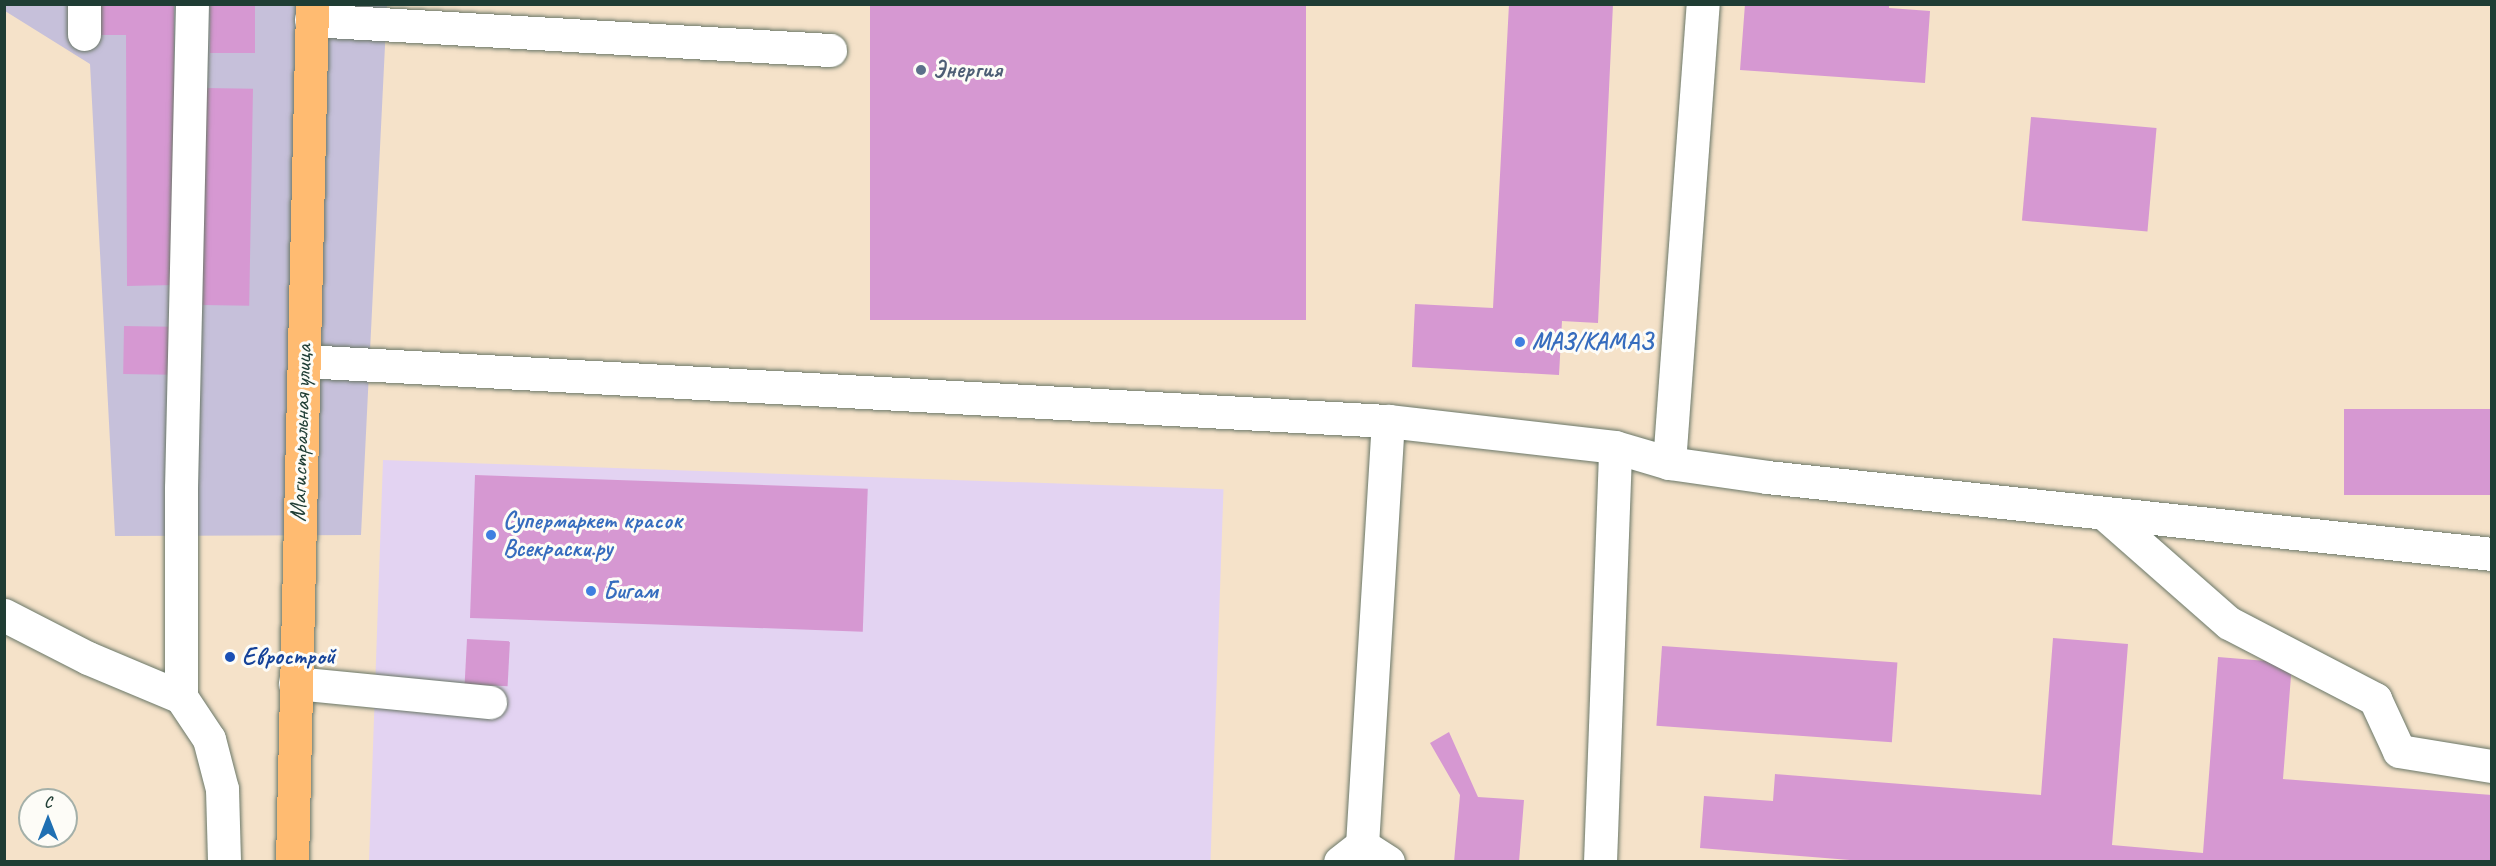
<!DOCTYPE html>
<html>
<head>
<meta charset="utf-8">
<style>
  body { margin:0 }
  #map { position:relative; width:2496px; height:866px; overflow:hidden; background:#f5e2c9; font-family:Caveat,sans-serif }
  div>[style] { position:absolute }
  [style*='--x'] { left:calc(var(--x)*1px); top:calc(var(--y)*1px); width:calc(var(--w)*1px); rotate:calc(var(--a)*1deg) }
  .built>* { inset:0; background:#e3d3f2; transform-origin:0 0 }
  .industrial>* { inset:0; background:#c6c0da }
  .building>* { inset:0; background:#d698d2; transform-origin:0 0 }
  .roads { filter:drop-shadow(0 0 2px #6a7768) drop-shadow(0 0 2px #6a7768) }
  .minor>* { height:33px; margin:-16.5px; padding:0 16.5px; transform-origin:16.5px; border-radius:16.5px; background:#fff }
  .major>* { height:33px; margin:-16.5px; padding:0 16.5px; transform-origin:16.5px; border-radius:16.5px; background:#ffbb71 }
  .dots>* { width:16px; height:16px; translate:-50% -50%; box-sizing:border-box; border:3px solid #fdfcf7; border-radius:50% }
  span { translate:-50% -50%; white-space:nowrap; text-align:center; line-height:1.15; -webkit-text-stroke:6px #fdfcf7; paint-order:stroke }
  .service-label { font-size:24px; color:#4e5e75; font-weight:700 }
  .left { translate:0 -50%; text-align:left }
  .shop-label { font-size:24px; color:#366cbe; font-weight:700 }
  .street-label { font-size:24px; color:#1f3d34 }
  .transit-label { font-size:24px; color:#164399; font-weight:700 }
  .frame { position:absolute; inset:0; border:6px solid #1f3d34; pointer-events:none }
  .north { position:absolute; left:18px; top:788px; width:60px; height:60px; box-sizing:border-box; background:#fdfcf7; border:2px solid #a4b0a9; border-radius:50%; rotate:0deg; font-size:16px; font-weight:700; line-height:24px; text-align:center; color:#1f3d34 }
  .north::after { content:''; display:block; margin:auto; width:21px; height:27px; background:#1f6fb2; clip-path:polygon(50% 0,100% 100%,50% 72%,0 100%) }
</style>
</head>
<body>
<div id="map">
  <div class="built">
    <i style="left:383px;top:460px;width:841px;height:402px;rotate:2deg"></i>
  </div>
  <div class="industrial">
    <i style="clip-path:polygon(4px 5px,387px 5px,361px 535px,115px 536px,90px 64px,5px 11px)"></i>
  </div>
  <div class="building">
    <i style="clip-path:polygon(90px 4px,174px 4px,174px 285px,127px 286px,126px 35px,90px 35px)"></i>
    <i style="left:210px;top:4px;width:45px;height:49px"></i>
    <i style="left:870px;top:4px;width:436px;height:316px"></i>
    <i style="clip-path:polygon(1509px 4px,1613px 4px,1598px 323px,1562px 321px,1559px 375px,1412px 367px,1415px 304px,1493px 308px)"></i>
    <i style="clip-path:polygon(1745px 4px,1889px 4px,1889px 8px,1930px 11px,1925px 83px,1740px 70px)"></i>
    <i style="left:206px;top:88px;width:47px;height:217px;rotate:1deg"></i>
    <i style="left:2031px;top:117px;width:126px;height:104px;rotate:5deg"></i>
    <i style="left:124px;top:326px;width:48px;height:48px;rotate:1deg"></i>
    <i style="left:2492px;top:409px;width:86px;height:148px;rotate:90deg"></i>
    <i style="left:475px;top:475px;width:393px;height:143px;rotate:2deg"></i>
    <i style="clip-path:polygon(2053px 638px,2128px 644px,2112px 845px,2203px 853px,2218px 657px,2292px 663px,2283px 779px,2492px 795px,2492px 862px,1875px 862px,1700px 848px,1704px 796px,1773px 801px,1775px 774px,2041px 795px)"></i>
    <i style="left:467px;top:639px;width:43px;height:45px;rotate:3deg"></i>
    <i style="left:1662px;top:646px;width:236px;height:80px;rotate:4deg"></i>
    <i style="clip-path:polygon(1449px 732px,1478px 797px,1524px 800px,1519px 862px,1454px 862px,1460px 795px,1430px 743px)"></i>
  </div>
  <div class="roads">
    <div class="minor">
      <i style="--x:84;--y:4;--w:30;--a:90"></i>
      <i style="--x:311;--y:20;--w:520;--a:3.31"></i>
      <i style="--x:304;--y:361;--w:1086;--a:3.17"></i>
      <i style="--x:1388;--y:421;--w:228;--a:6.5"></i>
      <i style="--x:1615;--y:447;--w:56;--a:16.5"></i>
      <i style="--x:1669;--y:463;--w:99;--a:8.1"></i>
      <i style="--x:1767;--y:477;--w:729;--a:6.06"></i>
      <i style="--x:1669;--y:463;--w:460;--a:-85.8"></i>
      <i style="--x:2107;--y:516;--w:162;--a:41.3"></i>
      <i style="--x:2229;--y:623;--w:165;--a:27.5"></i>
      <i style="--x:2375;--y:699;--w:57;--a:65.2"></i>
      <i style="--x:2399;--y:751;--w:94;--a:9.2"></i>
      <i style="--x:4;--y:615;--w:94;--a:27.1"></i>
      <i style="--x:88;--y:658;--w:101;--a:22.8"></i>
      <i style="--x:181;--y:697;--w:50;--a:56.3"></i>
      <i style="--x:209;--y:739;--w:52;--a:75.4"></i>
      <i style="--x:222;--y:789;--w:73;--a:88.4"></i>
      <i style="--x:295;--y:683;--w:196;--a:5.6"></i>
      <i style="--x:181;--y:697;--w:209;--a:-90"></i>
      <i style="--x:181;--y:488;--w:484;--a:-88.7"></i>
      <i style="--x:1362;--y:845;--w:425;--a:-86.5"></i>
      <i style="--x:1362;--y:845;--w:31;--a:33"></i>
      <i style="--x:1340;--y:862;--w:28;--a:-38"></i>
      <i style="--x:1600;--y:862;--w:415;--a:-87.9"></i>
    </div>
    <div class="major">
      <i style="--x:292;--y:862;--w:858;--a:-88.66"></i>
    </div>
  </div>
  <div class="dots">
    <i style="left:921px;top:70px;background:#5c6f8a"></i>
    <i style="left:1520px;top:342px;background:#3f7fe0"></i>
    <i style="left:491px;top:535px;background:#3f7fe0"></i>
    <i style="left:591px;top:591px;background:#3f7fe0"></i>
    <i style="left:230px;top:657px;background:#1a4fb4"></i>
  </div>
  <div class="service-label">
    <span class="left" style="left:933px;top:70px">Энергия</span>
  </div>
  <div class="shop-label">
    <span class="left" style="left:1532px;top:342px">МАЗ/КАМАЗ</span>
    <span class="left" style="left:503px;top:535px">Супермаркет красок<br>Всекраски.ру</span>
    <span class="left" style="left:603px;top:591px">Бигам</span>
  </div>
  <div class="street-label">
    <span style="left:301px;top:433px;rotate:-88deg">Магистральная улица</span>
  </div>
  <div class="transit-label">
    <span class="left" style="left:242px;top:657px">Еврострой</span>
  </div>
  <div class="frame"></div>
  <div class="north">С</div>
</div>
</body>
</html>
